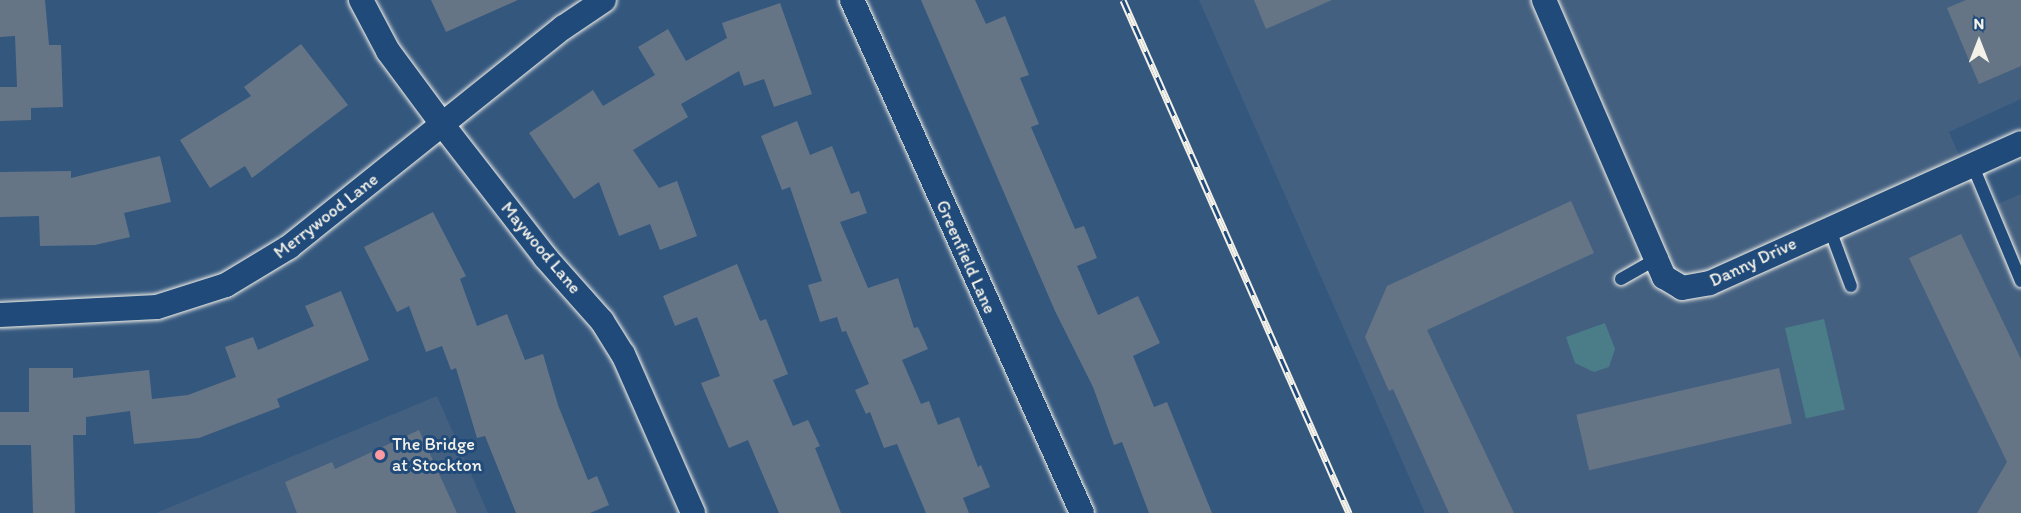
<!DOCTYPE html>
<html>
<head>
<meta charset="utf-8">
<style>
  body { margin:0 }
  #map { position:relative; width:2021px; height:513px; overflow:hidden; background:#34577e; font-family:Itim,sans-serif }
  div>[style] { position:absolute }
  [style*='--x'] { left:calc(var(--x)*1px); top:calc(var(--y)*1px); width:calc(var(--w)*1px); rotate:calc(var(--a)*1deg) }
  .built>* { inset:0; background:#436080 }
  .green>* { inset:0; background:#4b7d89; transform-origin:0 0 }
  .building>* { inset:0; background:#667586; transform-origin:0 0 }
  .roads { filter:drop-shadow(0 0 2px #f4f1e8) drop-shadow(0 0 2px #f4f1e8) }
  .service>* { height:12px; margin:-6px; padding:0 6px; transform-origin:6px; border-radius:6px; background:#1f4a7a }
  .minor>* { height:24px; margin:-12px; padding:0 12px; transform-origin:12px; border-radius:12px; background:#1f4a7a }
  .rail>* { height:7px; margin-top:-3.5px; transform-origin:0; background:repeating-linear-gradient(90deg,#1f4a7a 0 14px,#f4f1e8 0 28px); box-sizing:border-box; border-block:2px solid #f4f1e8 }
  .dots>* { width:16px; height:16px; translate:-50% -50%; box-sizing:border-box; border:3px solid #1f4a7a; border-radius:50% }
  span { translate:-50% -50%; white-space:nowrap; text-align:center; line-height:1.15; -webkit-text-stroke:6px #1f4a7a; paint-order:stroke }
  .street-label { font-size:18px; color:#f4f1e8 }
  .poi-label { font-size:18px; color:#f4f1e8 }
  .left { translate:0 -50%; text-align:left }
  .north { position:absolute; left:1949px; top:12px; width:60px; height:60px; -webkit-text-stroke:4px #1f4a7a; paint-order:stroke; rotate:0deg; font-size:16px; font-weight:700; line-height:24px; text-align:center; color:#f4f1e8 }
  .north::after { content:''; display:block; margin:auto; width:21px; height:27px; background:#f4f1e8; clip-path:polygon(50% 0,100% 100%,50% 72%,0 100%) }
</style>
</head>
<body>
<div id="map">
  <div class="built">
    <i style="clip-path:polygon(1199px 0,2021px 0,2021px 99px,1949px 132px,1983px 210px,2021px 194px,2021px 513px,1425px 513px)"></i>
    <i style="clip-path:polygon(437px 396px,488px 513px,156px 513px)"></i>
  </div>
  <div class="green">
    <i style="left:1824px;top:319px;width:93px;height:40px;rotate:77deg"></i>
    <i style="clip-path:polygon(1605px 323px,1615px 349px,1609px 367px,1594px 372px,1575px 363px,1566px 337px)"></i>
  </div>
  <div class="building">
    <i style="clip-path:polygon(0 0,45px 0,49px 45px,61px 45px,63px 107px,31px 108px,31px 120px,0 121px,0 87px,17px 87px,15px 36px,0 37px)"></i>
    <i style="clip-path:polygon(431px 0,518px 0,446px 32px)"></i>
    <i style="clip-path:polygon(921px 0,975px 0,986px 24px,1005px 16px,1029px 75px,1020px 78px,1039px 124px,1031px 127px,1075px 229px,1084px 226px,1097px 258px,1077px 266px,1098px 315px,1138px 296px,1160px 343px,1133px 356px,1154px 407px,1167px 402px,1212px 513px,1149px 513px,1122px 442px,1114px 445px,1093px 387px,1055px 311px)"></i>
    <i style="clip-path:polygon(1254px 0,1332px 0,1266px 29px)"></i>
    <i style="clip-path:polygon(1966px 0,2021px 0,2021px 66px,1979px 84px,1947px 8px)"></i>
    <i style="clip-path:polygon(780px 3px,812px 94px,774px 107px,764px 79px,744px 86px,739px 71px,681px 104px,688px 117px,633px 150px,659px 188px,677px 181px,697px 236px,660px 250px,650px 224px,619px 236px,599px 182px,574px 199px,529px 133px,593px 90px,603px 106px,655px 75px,638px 47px,668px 29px,686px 61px,727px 38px,722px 23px)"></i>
    <i style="clip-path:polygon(301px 44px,348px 105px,252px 178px,245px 166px,210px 188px,180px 140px,251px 96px,244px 87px)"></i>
    <i style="clip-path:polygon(797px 121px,810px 155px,832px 146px,851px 194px,859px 191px,867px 213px,840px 222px,868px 288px,898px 278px,914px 328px,918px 327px,928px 349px,902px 360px,921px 404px,929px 401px,938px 425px,959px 417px,978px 467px,981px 465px,990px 487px,963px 498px,969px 513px,926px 513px,897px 444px,884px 448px,870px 412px,866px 414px,855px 390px,869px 384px,846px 331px,842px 332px,837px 317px,820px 322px,808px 285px,822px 281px,790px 187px,782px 190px,761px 136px)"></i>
    <i style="clip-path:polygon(160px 156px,171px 202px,124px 213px,130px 237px,95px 245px,40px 246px,39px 216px,0 217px,0 172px,71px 171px,71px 178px)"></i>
    <i style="clip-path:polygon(1571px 201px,1594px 253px,1427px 330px,1514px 513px,1449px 513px,1393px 389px,1389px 391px,1365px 337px,1387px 286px)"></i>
    <i style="clip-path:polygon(433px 212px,466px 276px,460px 279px,477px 326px,507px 314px,525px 360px,543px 354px,558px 405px,588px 480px,597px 476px,609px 505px,590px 513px,516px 513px,485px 436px,477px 438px,456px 368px,451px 370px,442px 346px,426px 352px,409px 306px,397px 312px,364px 247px)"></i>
    <i style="clip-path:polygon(1961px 234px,2021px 359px,2021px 513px,1977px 513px,2007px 462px,1909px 258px)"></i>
    <i style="clip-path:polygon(737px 264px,760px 321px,766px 319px,788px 374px,773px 380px,793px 426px,808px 420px,820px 446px,815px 448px,841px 513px,779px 513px,748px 440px,729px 448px,706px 395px,701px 383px,720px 376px,697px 317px,675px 326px,663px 296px)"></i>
    <i style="clip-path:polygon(341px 291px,369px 360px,277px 399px,280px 407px,199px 438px,134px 444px,130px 411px,86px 417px,86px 435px,73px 435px,75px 513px,33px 513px,31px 445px,0 445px,0 412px,29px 412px,29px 368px,73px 368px,73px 378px,149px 370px,152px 399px,188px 395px,236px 377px,225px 347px,253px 337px,258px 350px,314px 326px,305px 306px)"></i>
    <i style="left:1779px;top:368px;width:57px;height:208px;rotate:77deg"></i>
    <i style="clip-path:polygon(419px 430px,457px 513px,297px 513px,285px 482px,332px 462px,335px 469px)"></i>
  </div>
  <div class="roads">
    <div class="service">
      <i style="--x:1972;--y:164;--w:127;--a:67.3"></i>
      <i style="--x:1829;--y:227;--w:63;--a:69.6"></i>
      <i style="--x:1621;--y:279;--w:40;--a:-29.7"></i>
    </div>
    <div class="minor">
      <i style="--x:361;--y:0;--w:58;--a:62.1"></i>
      <i style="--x:388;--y:51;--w:91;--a:53.5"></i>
      <i style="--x:442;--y:124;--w:168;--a:52.2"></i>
      <i style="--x:545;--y:257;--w:86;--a:48.3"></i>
      <i style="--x:602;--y:321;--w:39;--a:58"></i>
      <i style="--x:623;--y:354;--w:174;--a:66.2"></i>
      <i style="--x:852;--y:0;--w:562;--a:65.85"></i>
      <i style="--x:1544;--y:0;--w:282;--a:66.6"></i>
      <i style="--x:1656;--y:259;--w:20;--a:66"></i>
      <i style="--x:1664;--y:277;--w:21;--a:31"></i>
      <i style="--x:1682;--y:288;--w:28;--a:-10"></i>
      <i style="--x:1710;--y:283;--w:341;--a:-24.2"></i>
      <i style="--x:0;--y:315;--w:157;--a:-2.9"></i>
      <i style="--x:157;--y:307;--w:72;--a:-17.7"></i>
      <i style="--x:226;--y:285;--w:74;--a:-31.1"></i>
      <i style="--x:289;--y:247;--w:352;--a:-38.7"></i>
      <i style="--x:564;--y:27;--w:48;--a:-34"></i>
    </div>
  </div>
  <div class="rail">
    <i style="--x:1123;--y:0;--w:561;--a:66.22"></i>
  </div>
  <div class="dots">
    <i style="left:380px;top:455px;background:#ff9aa2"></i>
  </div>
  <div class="street-label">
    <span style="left:326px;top:216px;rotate:-38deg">Merrywood Lane</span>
    <span style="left:541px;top:248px;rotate:50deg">Maywood Lane</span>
    <span style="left:966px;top:257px;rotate:66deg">Greenfield Lane</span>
    <span style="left:1753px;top:262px;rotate:-25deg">Danny Drive</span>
  </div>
  <div class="poi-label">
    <span class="left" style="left:392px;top:455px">The Bridge<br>at Stockton</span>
  </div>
  <div class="north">N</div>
</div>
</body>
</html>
